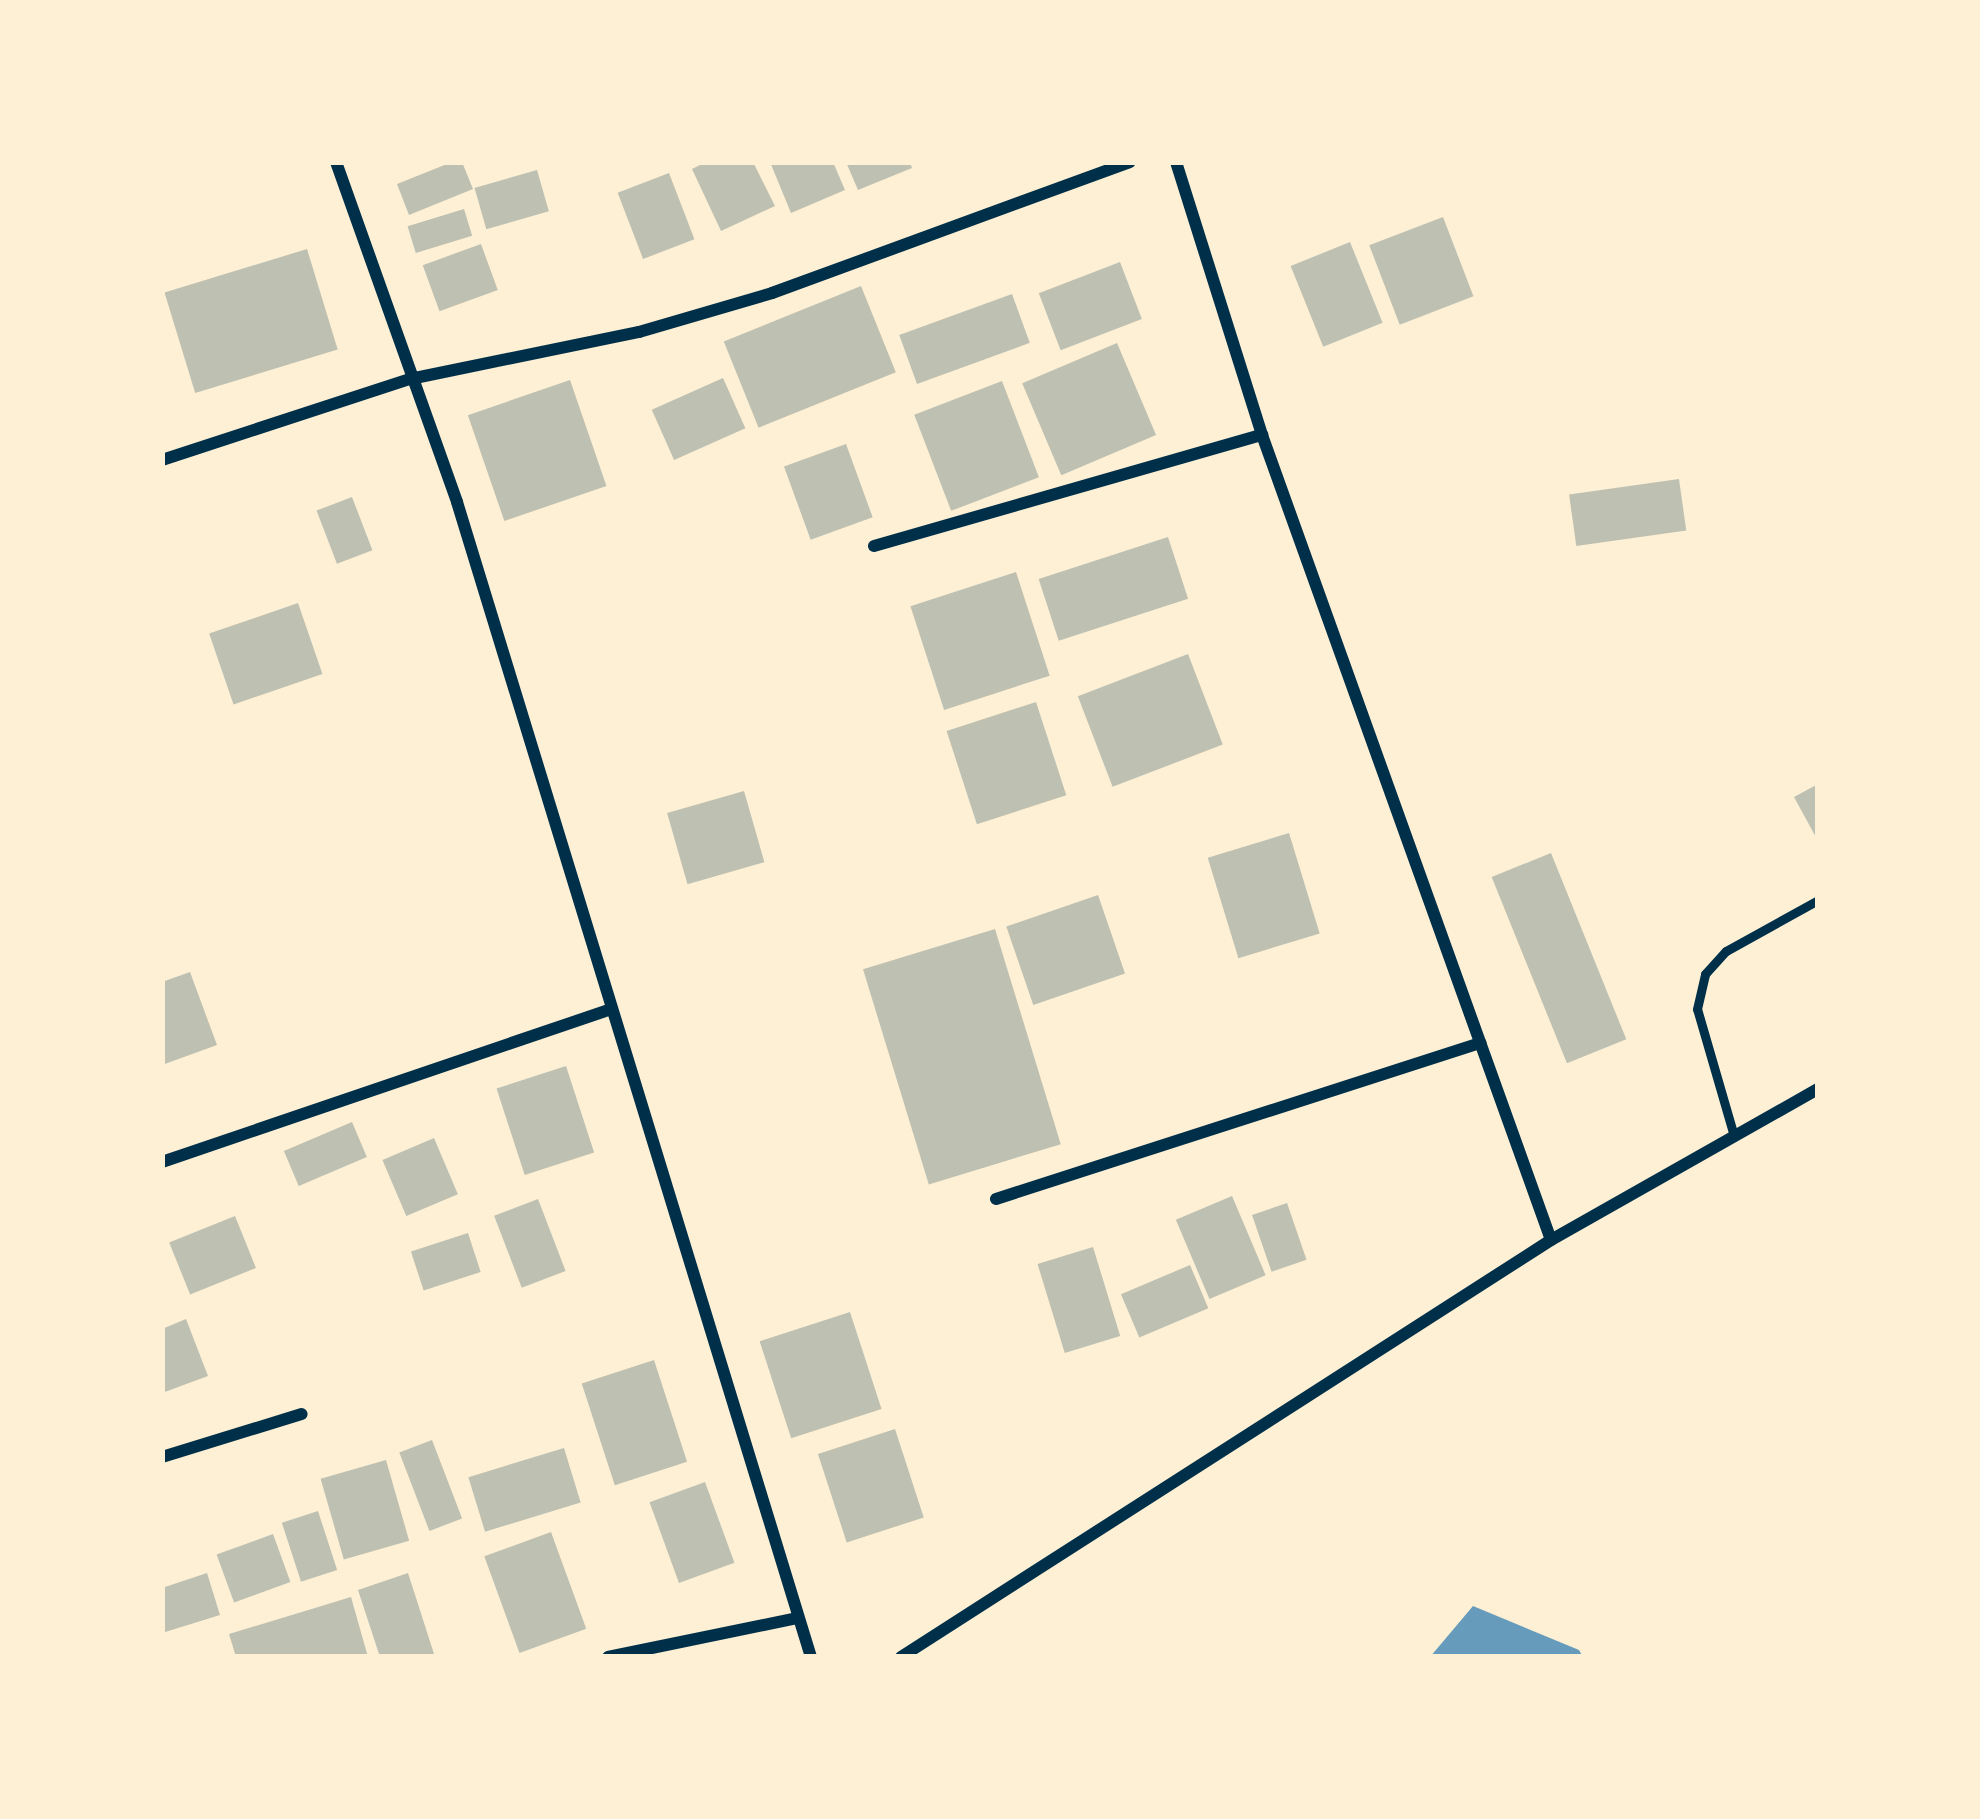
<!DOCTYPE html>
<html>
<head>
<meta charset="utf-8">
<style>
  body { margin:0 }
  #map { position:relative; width:1980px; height:1819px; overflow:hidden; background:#fdf0d5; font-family:"Public Sans",sans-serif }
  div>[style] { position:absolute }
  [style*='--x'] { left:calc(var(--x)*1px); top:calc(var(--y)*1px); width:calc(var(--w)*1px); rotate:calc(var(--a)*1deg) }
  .water>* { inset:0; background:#669bbc }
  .building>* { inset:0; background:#bec0b2; transform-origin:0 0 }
  .service>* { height:9px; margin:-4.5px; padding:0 4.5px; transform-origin:4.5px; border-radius:4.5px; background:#003049 }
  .minor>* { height:12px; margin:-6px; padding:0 6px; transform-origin:6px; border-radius:6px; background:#003049 }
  span { translate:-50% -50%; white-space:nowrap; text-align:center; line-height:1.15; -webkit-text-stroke:12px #fdf0d5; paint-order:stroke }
  .frame { position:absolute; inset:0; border:165px solid #fdf0d5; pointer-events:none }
</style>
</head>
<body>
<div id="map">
  <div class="water">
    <i style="clip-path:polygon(1473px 1606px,1579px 1650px,1583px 1657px,1430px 1657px)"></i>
  </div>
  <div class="building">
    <i style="clip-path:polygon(452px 162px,462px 162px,473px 189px,409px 215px,397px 184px)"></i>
    <i style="clip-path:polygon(706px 162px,753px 162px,775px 206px,721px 231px,692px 169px)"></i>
    <i style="clip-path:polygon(770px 162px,833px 162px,845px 190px,791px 213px)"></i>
    <i style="clip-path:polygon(846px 162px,910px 162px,912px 168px,858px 190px)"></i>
    <i style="left:537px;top:170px;width:43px;height:65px;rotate:74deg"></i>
    <i style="left:669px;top:173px;width:71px;height:55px;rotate:69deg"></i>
    <i style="left:464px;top:209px;width:28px;height:59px;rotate:73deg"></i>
    <i style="left:1443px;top:217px;width:85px;height:79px;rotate:69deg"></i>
    <i style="left:1350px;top:242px;width:87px;height:64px;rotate:68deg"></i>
    <i style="left:481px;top:244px;width:49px;height:62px;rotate:70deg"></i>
    <i style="left:307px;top:249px;width:105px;height:149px;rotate:73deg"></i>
    <i style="left:1120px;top:262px;width:61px;height:87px;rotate:69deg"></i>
    <i style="left:861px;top:286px;width:93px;height:148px;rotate:68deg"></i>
    <i style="left:1012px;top:294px;width:52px;height:120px;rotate:70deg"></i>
    <i style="left:1117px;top:343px;width:100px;height:103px;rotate:67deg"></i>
    <i style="left:723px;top:378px;width:55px;height:78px;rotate:66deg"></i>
    <i style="left:570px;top:380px;width:112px;height:108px;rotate:71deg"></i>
    <i style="left:1002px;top:381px;width:103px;height:94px;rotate:69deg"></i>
    <i style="left:846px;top:444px;width:78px;height:66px;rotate:70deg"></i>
    <i style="left:1679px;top:479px;width:52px;height:111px;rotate:82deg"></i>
    <i style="left:352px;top:497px;width:57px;height:38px;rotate:69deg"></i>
    <i style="left:1168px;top:537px;width:65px;height:136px;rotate:72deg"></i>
    <i style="left:1016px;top:572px;width:109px;height:111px;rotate:72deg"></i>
    <i style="left:298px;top:603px;width:75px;height:94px;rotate:71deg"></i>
    <i style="left:1188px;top:654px;width:97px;height:118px;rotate:69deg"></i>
    <i style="left:1036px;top:702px;width:98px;height:94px;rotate:72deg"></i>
    <i style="clip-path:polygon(1818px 784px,1818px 841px,1794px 797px)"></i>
    <i style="left:744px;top:791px;width:74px;height:80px;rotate:74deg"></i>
    <i style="left:1289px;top:833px;width:105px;height:85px;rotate:73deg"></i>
    <i style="left:1551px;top:853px;width:201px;height:64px;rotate:68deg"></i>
    <i style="left:1098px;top:895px;width:83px;height:97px;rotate:71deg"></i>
    <i style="left:995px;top:929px;width:225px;height:138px;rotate:73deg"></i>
    <i style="clip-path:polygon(190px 972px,217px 1045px,162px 1065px,162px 982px)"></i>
    <i style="left:566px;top:1066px;width:91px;height:73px;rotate:72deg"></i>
    <i style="left:352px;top:1122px;width:38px;height:74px;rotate:67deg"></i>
    <i style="left:434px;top:1138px;width:61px;height:56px;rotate:67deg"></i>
    <i style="left:1232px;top:1196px;width:86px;height:61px;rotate:67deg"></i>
    <i style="left:538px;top:1199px;width:77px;height:47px;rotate:69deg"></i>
    <i style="left:1287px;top:1203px;width:60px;height:37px;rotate:71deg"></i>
    <i style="left:235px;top:1216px;width:56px;height:71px;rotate:68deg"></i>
    <i style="left:468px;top:1233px;width:41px;height:60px;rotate:72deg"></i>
    <i style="left:1093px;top:1247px;width:93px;height:58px;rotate:73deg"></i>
    <i style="left:1190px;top:1265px;width:47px;height:75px;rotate:67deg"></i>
    <i style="left:850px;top:1312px;width:102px;height:95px;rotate:72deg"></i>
    <i style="clip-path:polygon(186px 1319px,208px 1376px,162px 1393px,162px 1329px)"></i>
    <i style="left:654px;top:1360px;width:107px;height:76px;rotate:72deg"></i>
    <i style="left:895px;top:1429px;width:93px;height:81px;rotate:72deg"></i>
    <i style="left:432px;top:1440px;width:84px;height:35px;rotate:69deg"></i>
    <i style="left:564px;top:1448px;width:57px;height:100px;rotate:73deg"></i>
    <i style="left:386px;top:1460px;width:84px;height:68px;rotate:74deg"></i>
    <i style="left:705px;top:1482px;width:86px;height:59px;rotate:70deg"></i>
    <i style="left:318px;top:1511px;width:62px;height:38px;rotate:72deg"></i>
    <i style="left:551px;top:1532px;width:103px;height:71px;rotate:70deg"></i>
    <i style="left:273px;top:1534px;width:51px;height:60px;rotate:70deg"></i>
    <i style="clip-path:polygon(207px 1573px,220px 1615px,162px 1633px,162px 1588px)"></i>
    <i style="clip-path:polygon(408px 1573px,435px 1657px,380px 1657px,358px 1590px)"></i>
    <i style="clip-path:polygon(351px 1597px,368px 1657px,236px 1657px,229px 1634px)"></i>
  </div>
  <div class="service">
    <i style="--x:1734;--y:1136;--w:132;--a:-106.2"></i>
    <i style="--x:1697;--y:1009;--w:36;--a:-77"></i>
    <i style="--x:1705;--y:974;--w:31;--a:-48"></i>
    <i style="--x:1726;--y:951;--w:105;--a:-29"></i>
  </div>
  <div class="minor">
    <i style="--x:336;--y:162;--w:361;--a:70.4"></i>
    <i style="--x:457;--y:502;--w:1208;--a:72.96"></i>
    <i style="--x:1176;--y:162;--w:286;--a:72.5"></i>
    <i style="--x:1262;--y:435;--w:855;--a:70.25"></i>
    <i style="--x:162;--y:460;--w:261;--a:-18.1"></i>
    <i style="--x:410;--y:379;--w:234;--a:-11.6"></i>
    <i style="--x:639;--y:332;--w:139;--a:-16.3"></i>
    <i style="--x:772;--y:293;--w:381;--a:-20.1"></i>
    <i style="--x:874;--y:546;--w:404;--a:-16"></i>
    <i style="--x:162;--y:1162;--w:475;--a:-18.8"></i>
    <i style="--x:996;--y:1199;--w:509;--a:-17.86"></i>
    <i style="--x:162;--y:1457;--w:146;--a:-17.1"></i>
    <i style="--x:608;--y:1657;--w:194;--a:-11.6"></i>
    <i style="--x:901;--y:1657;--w:772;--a:-32.68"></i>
    <i style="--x:1551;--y:1240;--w:307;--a:-29.5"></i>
  </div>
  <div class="frame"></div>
</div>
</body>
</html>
